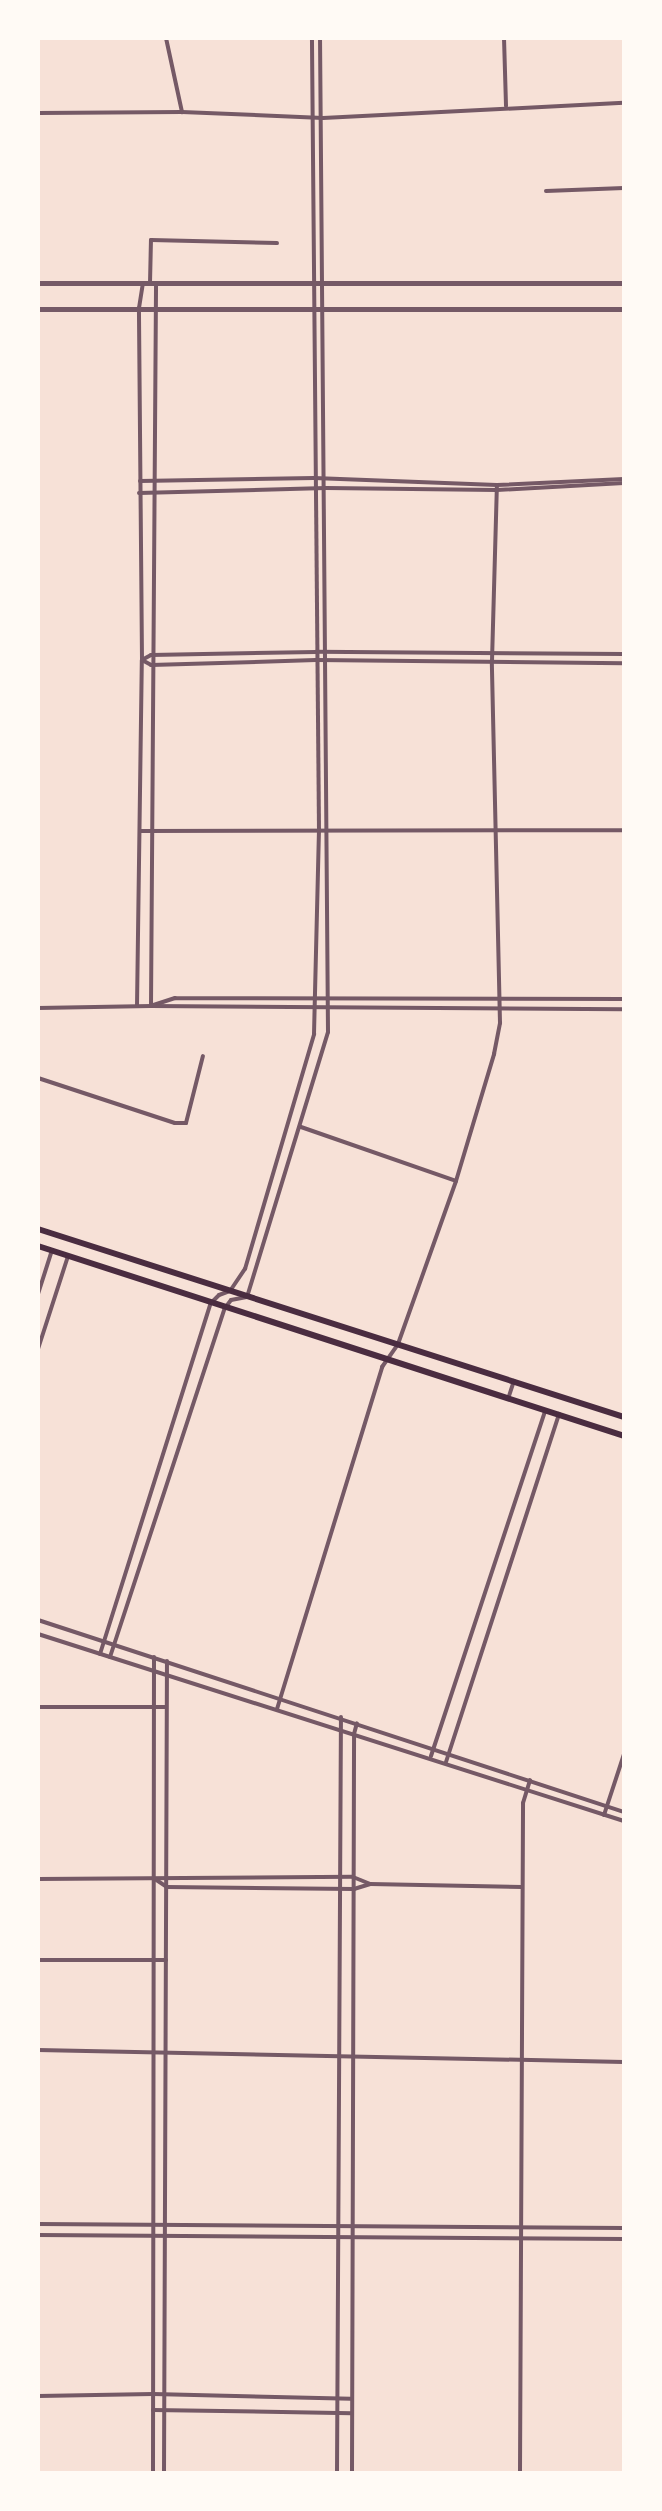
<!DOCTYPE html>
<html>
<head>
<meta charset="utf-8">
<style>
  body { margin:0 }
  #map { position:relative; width:662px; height:2511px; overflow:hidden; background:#f7e1d7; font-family:Mulish,sans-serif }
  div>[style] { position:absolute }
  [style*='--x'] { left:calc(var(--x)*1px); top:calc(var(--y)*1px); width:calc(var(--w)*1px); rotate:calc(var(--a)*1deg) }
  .minor>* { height:4px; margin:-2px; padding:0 2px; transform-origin:2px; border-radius:2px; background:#755966 }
  .tertiary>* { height:5px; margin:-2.5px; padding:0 2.5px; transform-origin:2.5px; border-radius:2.5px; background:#755966 }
  .primary>* { height:6px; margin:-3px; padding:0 3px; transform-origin:3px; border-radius:3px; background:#4a2c40 }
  span { translate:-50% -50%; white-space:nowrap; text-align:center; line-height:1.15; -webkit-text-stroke:8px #fffaf5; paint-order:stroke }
  .frame { position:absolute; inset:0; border:40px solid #fffaf5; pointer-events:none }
</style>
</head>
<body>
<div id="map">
  <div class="minor">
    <i style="--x:166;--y:38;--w:76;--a:77.8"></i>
    <i style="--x:504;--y:38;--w:68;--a:88.3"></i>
    <i style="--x:38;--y:113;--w:144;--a:-0.4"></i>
    <i style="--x:182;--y:112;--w:141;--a:2.4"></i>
    <i style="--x:323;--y:118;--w:301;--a:-2.9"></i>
    <i style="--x:546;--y:191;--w:78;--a:-2.2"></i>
    <i style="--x:150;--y:283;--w:43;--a:-88.7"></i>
    <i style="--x:151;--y:240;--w:126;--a:1.4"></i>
    <i style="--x:140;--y:481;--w:174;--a:-1"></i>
    <i style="--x:314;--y:478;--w:183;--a:2.2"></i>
    <i style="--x:497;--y:485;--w:127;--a:-2.7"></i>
    <i style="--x:139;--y:493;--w:187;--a:-1.5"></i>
    <i style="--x:326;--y:488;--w:171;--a:0.7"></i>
    <i style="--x:497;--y:490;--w:127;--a:-3.2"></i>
    <i style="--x:624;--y:654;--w:308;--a:-179.6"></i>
    <i style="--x:316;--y:652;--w:165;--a:179"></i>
    <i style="--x:151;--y:655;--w:10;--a:151"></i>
    <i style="--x:142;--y:660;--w:10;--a:29"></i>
    <i style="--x:151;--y:665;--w:165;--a:-1.7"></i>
    <i style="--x:316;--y:660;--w:308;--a:0.6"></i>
    <i style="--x:141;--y:831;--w:483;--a:-0.1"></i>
    <i style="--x:624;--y:999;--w:449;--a:-179.9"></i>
    <i style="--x:175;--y:998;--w:25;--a:162"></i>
    <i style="--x:151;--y:1006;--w:473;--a:0.4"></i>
    <i style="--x:137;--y:1006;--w:346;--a:-89.2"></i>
    <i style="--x:142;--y:660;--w:352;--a:-90.5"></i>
    <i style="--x:139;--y:308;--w:25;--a:-81"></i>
    <i style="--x:38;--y:1008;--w:113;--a:-1"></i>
    <i style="--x:151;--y:1006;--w:723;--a:-89.6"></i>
    <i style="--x:38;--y:1078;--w:144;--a:18.2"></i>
    <i style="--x:175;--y:1123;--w:11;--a:0"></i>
    <i style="--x:186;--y:1123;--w:69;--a:-75.8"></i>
    <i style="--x:301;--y:1127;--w:164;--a:19.2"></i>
    <i style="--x:38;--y:1294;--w:46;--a:-72.3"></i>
    <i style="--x:38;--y:1349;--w:98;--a:-72.1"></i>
    <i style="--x:509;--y:1396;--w:16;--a:-72"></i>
    <i style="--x:38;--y:1620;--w:617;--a:18.14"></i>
    <i style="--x:38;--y:1634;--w:615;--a:17.7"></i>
    <i style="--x:100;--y:1654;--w:368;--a:-72.5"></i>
    <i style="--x:211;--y:1303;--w:11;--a:-45"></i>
    <i style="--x:219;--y:1295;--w:12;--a:-20"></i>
    <i style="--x:230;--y:1291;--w:27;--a:-56"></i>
    <i style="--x:245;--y:1269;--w:245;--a:-73.6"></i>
    <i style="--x:314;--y:1034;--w:204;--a:-88.6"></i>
    <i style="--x:319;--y:830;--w:792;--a:-90.51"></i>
    <i style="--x:110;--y:1657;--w:367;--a:-71.8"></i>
    <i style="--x:225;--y:1308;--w:10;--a:-53"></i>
    <i style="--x:231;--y:1300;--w:16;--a:-11"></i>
    <i style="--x:247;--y:1297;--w:277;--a:-73"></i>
    <i style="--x:328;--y:1032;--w:994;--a:-90.46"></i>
    <i style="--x:38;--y:1707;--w:127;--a:0"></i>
    <i style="--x:277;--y:1709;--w:358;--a:-72.9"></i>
    <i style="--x:382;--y:1367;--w:28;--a:-55"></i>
    <i style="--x:398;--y:1344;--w:173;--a:-70.4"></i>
    <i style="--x:456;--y:1181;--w:133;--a:-73.3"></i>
    <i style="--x:494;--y:1054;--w:32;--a:-79"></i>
    <i style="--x:500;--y:1023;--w:362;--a:-91.3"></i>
    <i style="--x:492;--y:661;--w:176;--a:-88.4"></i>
    <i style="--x:431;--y:1756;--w:363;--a:-71.7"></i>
    <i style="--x:446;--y:1762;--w:366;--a:-72"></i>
    <i style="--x:604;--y:1815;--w:64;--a:-71.8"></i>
    <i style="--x:38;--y:1879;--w:315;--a:-0.4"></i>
    <i style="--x:353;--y:1877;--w:18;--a:22"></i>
    <i style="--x:155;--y:1879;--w:14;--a:34"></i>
    <i style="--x:167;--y:1887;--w:187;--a:0.6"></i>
    <i style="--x:354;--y:1889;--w:17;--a:-17"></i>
    <i style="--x:370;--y:1884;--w:152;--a:1.1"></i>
    <i style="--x:38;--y:1960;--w:128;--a:0"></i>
    <i style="--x:38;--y:2050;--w:586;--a:1.17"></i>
    <i style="--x:38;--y:2224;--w:586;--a:0.39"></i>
    <i style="--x:38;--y:2235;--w:586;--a:0.39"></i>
    <i style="--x:38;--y:2396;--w:115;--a:-1"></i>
    <i style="--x:153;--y:2394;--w:198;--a:1.4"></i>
    <i style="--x:153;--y:2410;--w:199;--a:0.9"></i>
    <i style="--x:153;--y:2473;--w:816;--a:-89.93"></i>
    <i style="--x:164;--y:2473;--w:812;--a:-89.79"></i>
    <i style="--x:337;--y:2473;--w:756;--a:-89.7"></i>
    <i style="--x:352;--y:2473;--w:739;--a:-89.84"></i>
    <i style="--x:354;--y:1734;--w:11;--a:-75"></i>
    <i style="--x:520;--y:2473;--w:670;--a:-89.74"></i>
    <i style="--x:523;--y:1803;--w:24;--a:-73"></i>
  </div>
  <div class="tertiary">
    <i style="--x:38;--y:283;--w:586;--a:0"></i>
    <i style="--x:38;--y:309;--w:586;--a:0"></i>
  </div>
  <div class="primary">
    <i style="--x:38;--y:1229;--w:615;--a:17.79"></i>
    <i style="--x:38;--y:1246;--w:616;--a:17.96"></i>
  </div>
  <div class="frame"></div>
</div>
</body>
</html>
